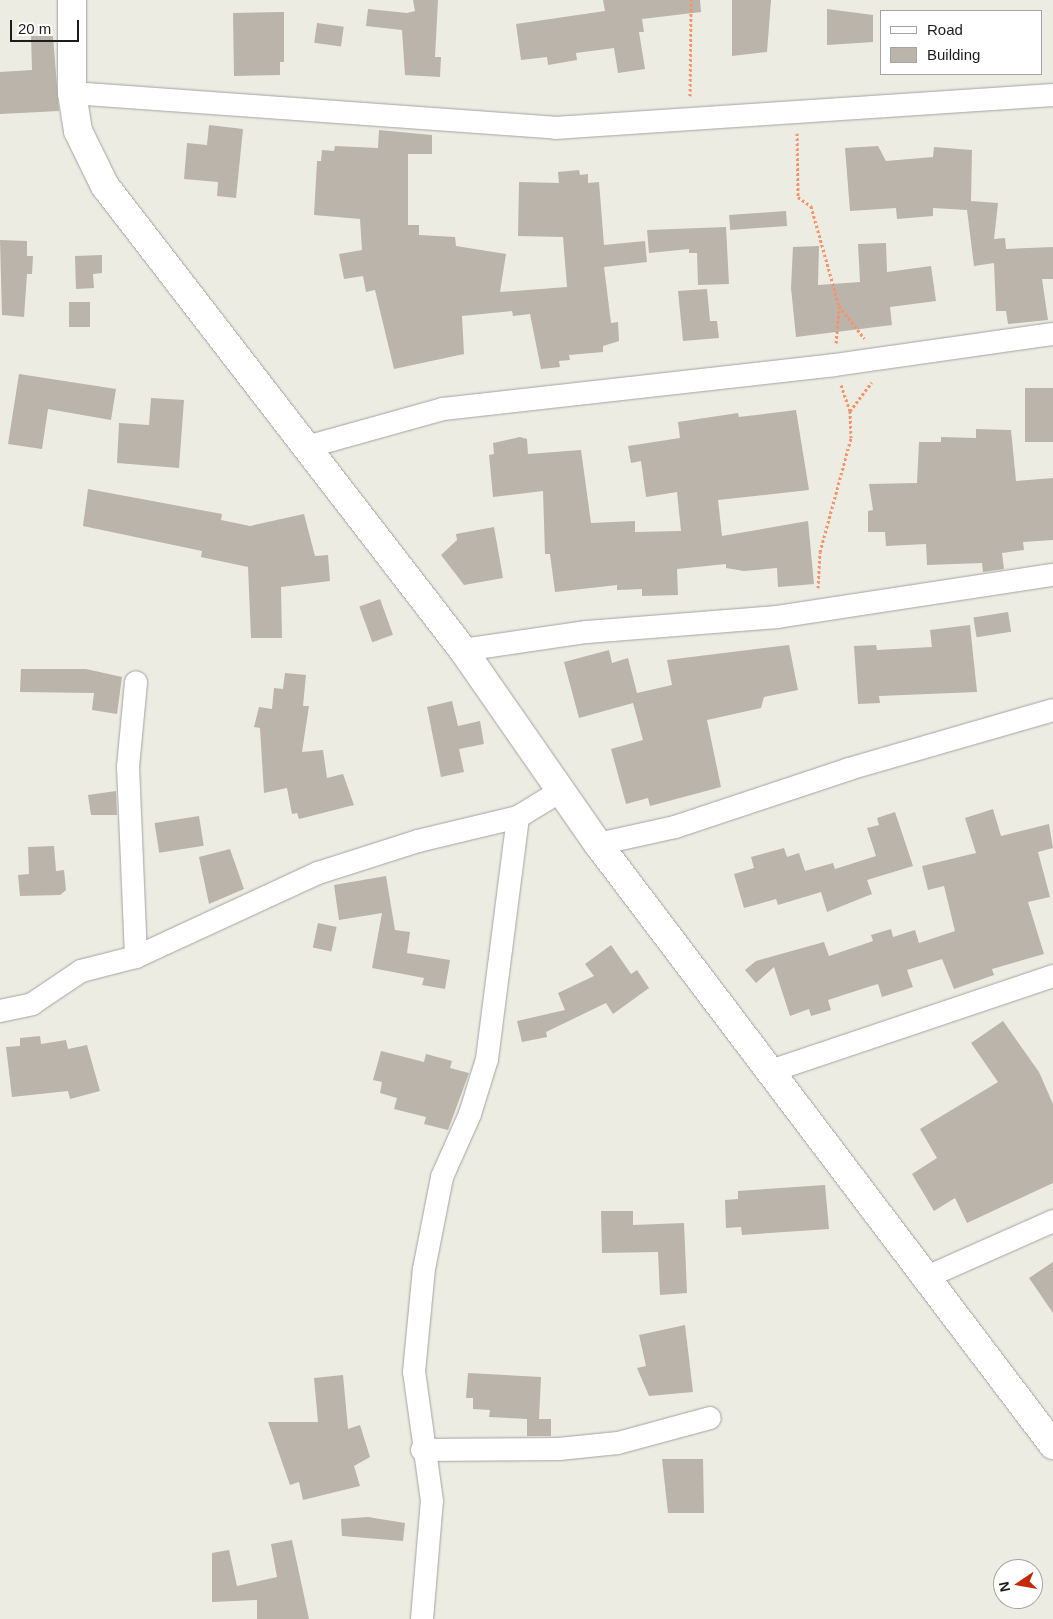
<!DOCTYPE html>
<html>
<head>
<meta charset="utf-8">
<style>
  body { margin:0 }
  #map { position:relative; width:1053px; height:1619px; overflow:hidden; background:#edece2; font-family:Arial,sans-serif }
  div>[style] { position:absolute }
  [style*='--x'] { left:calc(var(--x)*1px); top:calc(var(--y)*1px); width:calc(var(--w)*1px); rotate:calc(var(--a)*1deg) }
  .building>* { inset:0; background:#bab4ab; transform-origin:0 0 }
  .path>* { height:3px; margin-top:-1.5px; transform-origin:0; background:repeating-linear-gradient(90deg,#f79269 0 2.5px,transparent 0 5px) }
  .roads { filter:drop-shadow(0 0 1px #a3a3a3) drop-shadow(0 0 1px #a3a3a3) }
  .minor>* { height:22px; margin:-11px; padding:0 11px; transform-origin:11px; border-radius:11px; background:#fff }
  .tertiary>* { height:28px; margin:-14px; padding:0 14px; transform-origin:14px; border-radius:14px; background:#fff }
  span { translate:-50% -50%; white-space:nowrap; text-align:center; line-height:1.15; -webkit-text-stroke:4px #fff; paint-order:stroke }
  .legend { position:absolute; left:880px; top:10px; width:162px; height:65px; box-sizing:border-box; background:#fff; border:1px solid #a4a4a4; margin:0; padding:6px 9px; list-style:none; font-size:15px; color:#1c1c1c }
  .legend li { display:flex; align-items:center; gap:10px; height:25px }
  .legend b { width:25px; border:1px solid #a4a4a4 }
  .north { position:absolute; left:993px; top:1559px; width:50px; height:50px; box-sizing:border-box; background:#fff; border:1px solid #a4a4a4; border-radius:50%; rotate:258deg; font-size:14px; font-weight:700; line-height:20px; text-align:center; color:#1c1c1c }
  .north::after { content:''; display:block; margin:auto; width:18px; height:22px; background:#c42804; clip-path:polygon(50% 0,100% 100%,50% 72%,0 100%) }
  .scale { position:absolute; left:10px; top:20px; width:69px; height:22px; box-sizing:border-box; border:2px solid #1c1c1c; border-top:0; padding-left:6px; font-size:15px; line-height:18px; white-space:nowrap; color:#1c1c1c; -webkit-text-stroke:4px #fff; paint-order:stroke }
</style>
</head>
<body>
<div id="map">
  <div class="building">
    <i style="clip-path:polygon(413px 0,438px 0,435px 57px,441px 57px,440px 77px,405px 75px,402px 30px,366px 26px,368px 9px,407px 13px,415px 11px)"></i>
    <i style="clip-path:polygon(603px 0,700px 0,701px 12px,642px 19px,644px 32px,639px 32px,645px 69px,618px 73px,614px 48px,576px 53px,577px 60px,548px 65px,547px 57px,521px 60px,516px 24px,605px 11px)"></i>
    <i style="clip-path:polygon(732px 0,771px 0,767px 52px,732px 56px)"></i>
    <i style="clip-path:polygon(827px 9px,873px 15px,873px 42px,827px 45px)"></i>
    <i style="clip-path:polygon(284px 12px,284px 62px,280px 62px,280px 75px,234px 76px,233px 13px)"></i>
    <i style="left:317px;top:23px;width:27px;height:20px;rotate:8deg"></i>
    <i style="clip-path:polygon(31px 36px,53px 36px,59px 111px,0 114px,0 72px,32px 70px)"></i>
    <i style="clip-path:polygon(209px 125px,243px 129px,236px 198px,217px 196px,218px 182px,184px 179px,187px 143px,207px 145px)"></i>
    <i style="clip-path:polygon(379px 130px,432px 135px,432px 154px,408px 154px,408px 225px,419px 225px,419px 235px,455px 237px,456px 246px,506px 254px,500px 292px,567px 287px,563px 237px,518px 236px,519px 182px,559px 183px,558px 172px,579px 170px,580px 175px,588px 174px,588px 183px,599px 182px,604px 245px,645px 241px,647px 262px,604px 267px,611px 323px,618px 322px,619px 341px,603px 346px,603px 352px,569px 355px,570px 360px,559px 361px,560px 367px,541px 369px,530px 314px,513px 316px,512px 311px,462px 316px,464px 354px,394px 369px,375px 290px,366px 292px,363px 276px,344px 279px,339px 254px,362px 250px,360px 219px,314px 215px,317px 161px,321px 161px,322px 150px,334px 151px,335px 146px,378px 148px)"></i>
    <i style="clip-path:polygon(878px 146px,886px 161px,933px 157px,934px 147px,972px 150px,971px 201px,998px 203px,994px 239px,1005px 238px,1006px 249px,1053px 247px,1053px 279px,1042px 279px,1048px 320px,1008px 324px,1006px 311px,996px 311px,994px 263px,974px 266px,967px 210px,933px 208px,933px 216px,897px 219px,896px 208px,850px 211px,845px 148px)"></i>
    <i style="left:786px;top:211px;width:15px;height:57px;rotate:86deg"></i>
    <i style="clip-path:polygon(726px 227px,729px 284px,698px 285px,697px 253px,689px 253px,689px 249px,649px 253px,647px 230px)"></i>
    <i style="clip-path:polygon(0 240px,27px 241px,27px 256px,33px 256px,32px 274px,27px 274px,24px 317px,2px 315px)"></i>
    <i style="clip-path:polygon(886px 243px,887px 272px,931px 266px,936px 301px,890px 307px,892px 325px,796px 337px,791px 288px,793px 247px,819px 246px,818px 285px,860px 282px,858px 244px)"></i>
    <i style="clip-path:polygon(102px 255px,102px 273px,93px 274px,94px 288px,76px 289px,75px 256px)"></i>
    <i style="clip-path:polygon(707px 289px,710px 321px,717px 321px,719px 338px,683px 341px,678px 291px)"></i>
    <i style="left:69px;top:302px;width:21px;height:25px"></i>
    <i style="clip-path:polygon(19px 374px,116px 389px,111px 420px,48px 409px,42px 449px,8px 444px)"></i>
    <i style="left:1053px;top:388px;width:54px;height:28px;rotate:90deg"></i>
    <i style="clip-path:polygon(151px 398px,184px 400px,179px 468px,117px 463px,119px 423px,149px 425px)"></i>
    <i style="clip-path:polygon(796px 410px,809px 490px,718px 500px,722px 536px,808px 521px,814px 584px,778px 587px,777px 568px,744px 571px,726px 568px,726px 564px,677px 569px,678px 595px,642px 596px,642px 589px,617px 590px,617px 585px,555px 592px,550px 554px,545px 554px,543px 491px,493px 497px,489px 455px,494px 454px,493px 443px,520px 437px,527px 439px,528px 454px,581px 450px,591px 523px,635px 521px,635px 532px,681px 531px,677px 492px,646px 497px,641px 461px,631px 463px,628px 446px,680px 438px,678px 422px,738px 413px,739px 417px)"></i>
    <i style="clip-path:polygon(976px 429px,1011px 430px,1016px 481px,1053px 478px,1053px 540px,1023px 542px,1024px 550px,1002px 553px,1004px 569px,983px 572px,982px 563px,927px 565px,926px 544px,886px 546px,885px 532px,868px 532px,868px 511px,873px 510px,869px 484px,917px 483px,919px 442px,941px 442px,941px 437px,976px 438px)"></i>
    <i style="clip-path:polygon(88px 489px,222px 514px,221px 520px,250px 526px,304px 514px,315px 556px,328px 555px,330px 581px,281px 587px,282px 638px,251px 638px,248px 567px,201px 557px,202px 551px,83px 526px)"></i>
    <i style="clip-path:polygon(494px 527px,503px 578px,464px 585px,441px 555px,457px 540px,456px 534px)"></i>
    <i style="left:380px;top:599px;width:38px;height:22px;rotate:70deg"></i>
    <i style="left:1008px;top:612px;width:20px;height:35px;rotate:81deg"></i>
    <i style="clip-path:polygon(970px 625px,977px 692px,879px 696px,880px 703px,858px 704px,854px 646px,876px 645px,877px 650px,932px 647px,930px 630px)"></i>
    <i style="clip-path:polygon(789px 645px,798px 690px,764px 697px,761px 708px,707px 720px,721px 787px,650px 806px,648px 798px,626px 804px,611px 749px,643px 740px,633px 703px,579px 718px,564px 662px,609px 650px,612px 663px,628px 658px,637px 693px,672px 685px,667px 660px)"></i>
    <i style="clip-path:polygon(21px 669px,86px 669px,122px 677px,117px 714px,92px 710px,94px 693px,20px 692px)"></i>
    <i style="clip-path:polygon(285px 673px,306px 675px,303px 706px,309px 706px,302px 752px,323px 750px,327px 778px,343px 774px,354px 805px,299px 819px,297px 813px,292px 814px,287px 788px,264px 793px,260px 728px,254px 727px,259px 707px,272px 709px,274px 688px,283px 689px)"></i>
    <i style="clip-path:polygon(452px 701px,458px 726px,480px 721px,484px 744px,459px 749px,464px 772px,441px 777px,427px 707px)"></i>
    <i style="clip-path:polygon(116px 791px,117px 815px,91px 815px,88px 795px)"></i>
    <i style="clip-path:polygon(993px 809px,1001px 836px,1049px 824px,1053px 848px,1038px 852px,1050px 897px,1028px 902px,1044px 954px,992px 969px,994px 975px,954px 989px,942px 959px,907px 970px,913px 987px,882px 997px,878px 984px,868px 987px,828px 1000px,831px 1010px,811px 1016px,809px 1009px,790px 1016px,774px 967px,756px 983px,745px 970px,756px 961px,824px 942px,829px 956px,873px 941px,871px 935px,891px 929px,893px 937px,915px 930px,919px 943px,955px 931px,944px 886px,928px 890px,922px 866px,976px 853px,965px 818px)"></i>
    <i style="clip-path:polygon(895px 812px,913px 866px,867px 880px,872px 894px,827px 912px,821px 892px,778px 905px,776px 899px,744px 908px,734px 874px,754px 868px,751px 857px,784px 848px,787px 857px,799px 853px,805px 871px,833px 863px,835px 869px,876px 856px,867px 828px,879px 825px,877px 818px)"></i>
    <i style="left:199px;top:816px;width:30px;height:45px;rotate:81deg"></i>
    <i style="clip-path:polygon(54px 846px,56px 871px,64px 870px,66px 890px,60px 895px,20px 896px,18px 875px,29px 874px,28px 847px)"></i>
    <i style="clip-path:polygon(230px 849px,244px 889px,209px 904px,199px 857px)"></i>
    <i style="clip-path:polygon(386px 876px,395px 930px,410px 932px,407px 953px,450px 960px,445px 989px,422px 985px,424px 978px,372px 968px,382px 913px,339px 920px,334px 885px)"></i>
    <i style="left:318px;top:923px;width:19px;height:25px;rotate:12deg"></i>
    <i style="clip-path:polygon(611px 945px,631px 974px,637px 970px,649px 988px,613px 1014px,606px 1003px,546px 1032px,547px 1037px,522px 1042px,517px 1021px,565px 1010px,558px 993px,594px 976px,585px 964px)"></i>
    <i style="clip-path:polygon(1003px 1021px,1039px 1072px,1053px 1104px,1053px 1183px,967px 1223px,955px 1198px,934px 1211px,912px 1174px,937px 1158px,920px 1129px,998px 1082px,971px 1043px)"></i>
    <i style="clip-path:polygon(40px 1036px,41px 1044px,66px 1040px,68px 1049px,87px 1045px,100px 1091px,70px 1099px,68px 1091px,12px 1097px,6px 1047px,20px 1046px,20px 1038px)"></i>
    <i style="clip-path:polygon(381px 1051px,424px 1062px,426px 1054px,452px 1061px,450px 1068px,469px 1073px,448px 1130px,424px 1124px,426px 1117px,394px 1109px,397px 1098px,380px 1093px,382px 1082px,373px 1080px)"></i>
    <i style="clip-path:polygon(825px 1185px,829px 1229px,742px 1235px,741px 1227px,726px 1228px,725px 1200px,738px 1199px,738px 1191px)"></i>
    <i style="clip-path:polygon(601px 1211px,633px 1211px,633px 1225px,684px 1223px,687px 1293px,660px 1295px,658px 1252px,602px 1253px)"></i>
    <i style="clip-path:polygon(1053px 1262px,1053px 1313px,1029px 1278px)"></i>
    <i style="clip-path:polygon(685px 1325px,693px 1392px,649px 1396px,637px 1368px,646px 1366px,639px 1335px)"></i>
    <i style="clip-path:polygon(468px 1373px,541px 1377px,539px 1419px,551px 1419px,551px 1436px,527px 1436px,527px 1419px,489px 1417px,490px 1410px,473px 1409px,473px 1398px,466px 1398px)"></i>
    <i style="clip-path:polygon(343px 1375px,348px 1429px,360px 1425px,370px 1457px,354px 1466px,360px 1486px,303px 1500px,299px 1482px,290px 1485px,268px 1422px,318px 1422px,314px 1378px)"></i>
    <i style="clip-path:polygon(662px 1459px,703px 1459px,704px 1513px,668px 1513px)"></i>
    <i style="clip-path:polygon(368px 1517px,405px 1523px,403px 1541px,342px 1536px,341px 1519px)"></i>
    <i style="clip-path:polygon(292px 1540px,309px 1619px,257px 1619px,257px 1600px,212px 1602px,212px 1553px,229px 1550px,237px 1586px,277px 1577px,271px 1544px)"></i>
  </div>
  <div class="path">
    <i style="--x:690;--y:96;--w:96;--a:-89.4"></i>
    <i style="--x:797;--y:133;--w:64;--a:89.1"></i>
    <i style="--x:798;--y:197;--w:16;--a:35"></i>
    <i style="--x:811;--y:206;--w:104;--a:74.4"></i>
    <i style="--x:839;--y:306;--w:41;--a:52"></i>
    <i style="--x:836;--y:343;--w:37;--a:-85"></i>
    <i style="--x:850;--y:411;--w:36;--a:-53"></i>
    <i style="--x:818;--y:588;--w:36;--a:-87"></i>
    <i style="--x:820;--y:552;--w:118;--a:-74.8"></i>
    <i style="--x:851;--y:438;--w:27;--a:-92"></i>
    <i style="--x:850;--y:411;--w:28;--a:-109"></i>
  </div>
  <div class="roads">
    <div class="minor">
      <i style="--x:72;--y:93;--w:484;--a:4.1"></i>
      <i style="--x:555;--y:128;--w:499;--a:-3.8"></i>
      <i style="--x:307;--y:447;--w:141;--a:-15.6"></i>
      <i style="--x:443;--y:409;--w:393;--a:-6.4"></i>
      <i style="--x:834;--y:365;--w:221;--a:-8.1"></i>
      <i style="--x:463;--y:650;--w:125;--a:-8.3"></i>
      <i style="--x:587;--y:632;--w:191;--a:-4.5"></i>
      <i style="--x:777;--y:617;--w:279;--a:-8.7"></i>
      <i style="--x:598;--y:844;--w:79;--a:-12.4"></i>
      <i style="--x:675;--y:827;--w:183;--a:-18.4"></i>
      <i style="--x:849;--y:769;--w:212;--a:-16.1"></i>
      <i style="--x:136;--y:957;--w:190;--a:-92.4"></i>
      <i style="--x:128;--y:767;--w:85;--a:-84.6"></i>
      <i style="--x:0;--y:1011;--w:33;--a:-12"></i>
      <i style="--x:32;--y:1004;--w:59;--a:-34"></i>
      <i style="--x:81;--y:971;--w:57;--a:-14.3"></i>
      <i style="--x:136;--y:957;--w:200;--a:-24.8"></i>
      <i style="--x:318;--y:873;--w:105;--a:-17.7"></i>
      <i style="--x:418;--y:841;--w:103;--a:-13.5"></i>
      <i style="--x:518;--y:817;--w:48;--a:-31.4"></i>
      <i style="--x:771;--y:1071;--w:298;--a:-18.6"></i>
      <i style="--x:929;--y:1276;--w:136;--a:-23.9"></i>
      <i style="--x:422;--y:1450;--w:137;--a:-0.4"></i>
      <i style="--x:559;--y:1449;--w:59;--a:-5.8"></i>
      <i style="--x:618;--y:1443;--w:95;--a:-15.2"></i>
      <i style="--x:422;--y:1619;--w:118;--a:-85.2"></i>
      <i style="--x:432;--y:1501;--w:130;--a:-97.9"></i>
      <i style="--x:414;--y:1372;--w:103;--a:-84.5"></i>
      <i style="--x:424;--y:1269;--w:94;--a:-78.9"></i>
      <i style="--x:442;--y:1177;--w:69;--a:-66"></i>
      <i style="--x:470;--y:1114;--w:58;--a:-72.8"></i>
      <i style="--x:487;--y:1059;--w:244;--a:-82.7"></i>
    </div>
    <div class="tertiary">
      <i style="--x:72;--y:0;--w:93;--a:90"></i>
      <i style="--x:72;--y:93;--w:38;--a:81"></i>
      <i style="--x:78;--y:131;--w:61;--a:63.9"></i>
      <i style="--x:105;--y:186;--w:586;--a:52.35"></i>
      <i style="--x:463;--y:650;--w:236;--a:55.2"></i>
      <i style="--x:598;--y:844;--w:754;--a:52.87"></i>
    </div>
  </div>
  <ul class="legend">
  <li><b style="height:6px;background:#fff"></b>Road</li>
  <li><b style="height:14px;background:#bab4ab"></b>Building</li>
  </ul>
  <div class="north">N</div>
  <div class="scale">20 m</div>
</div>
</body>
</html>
